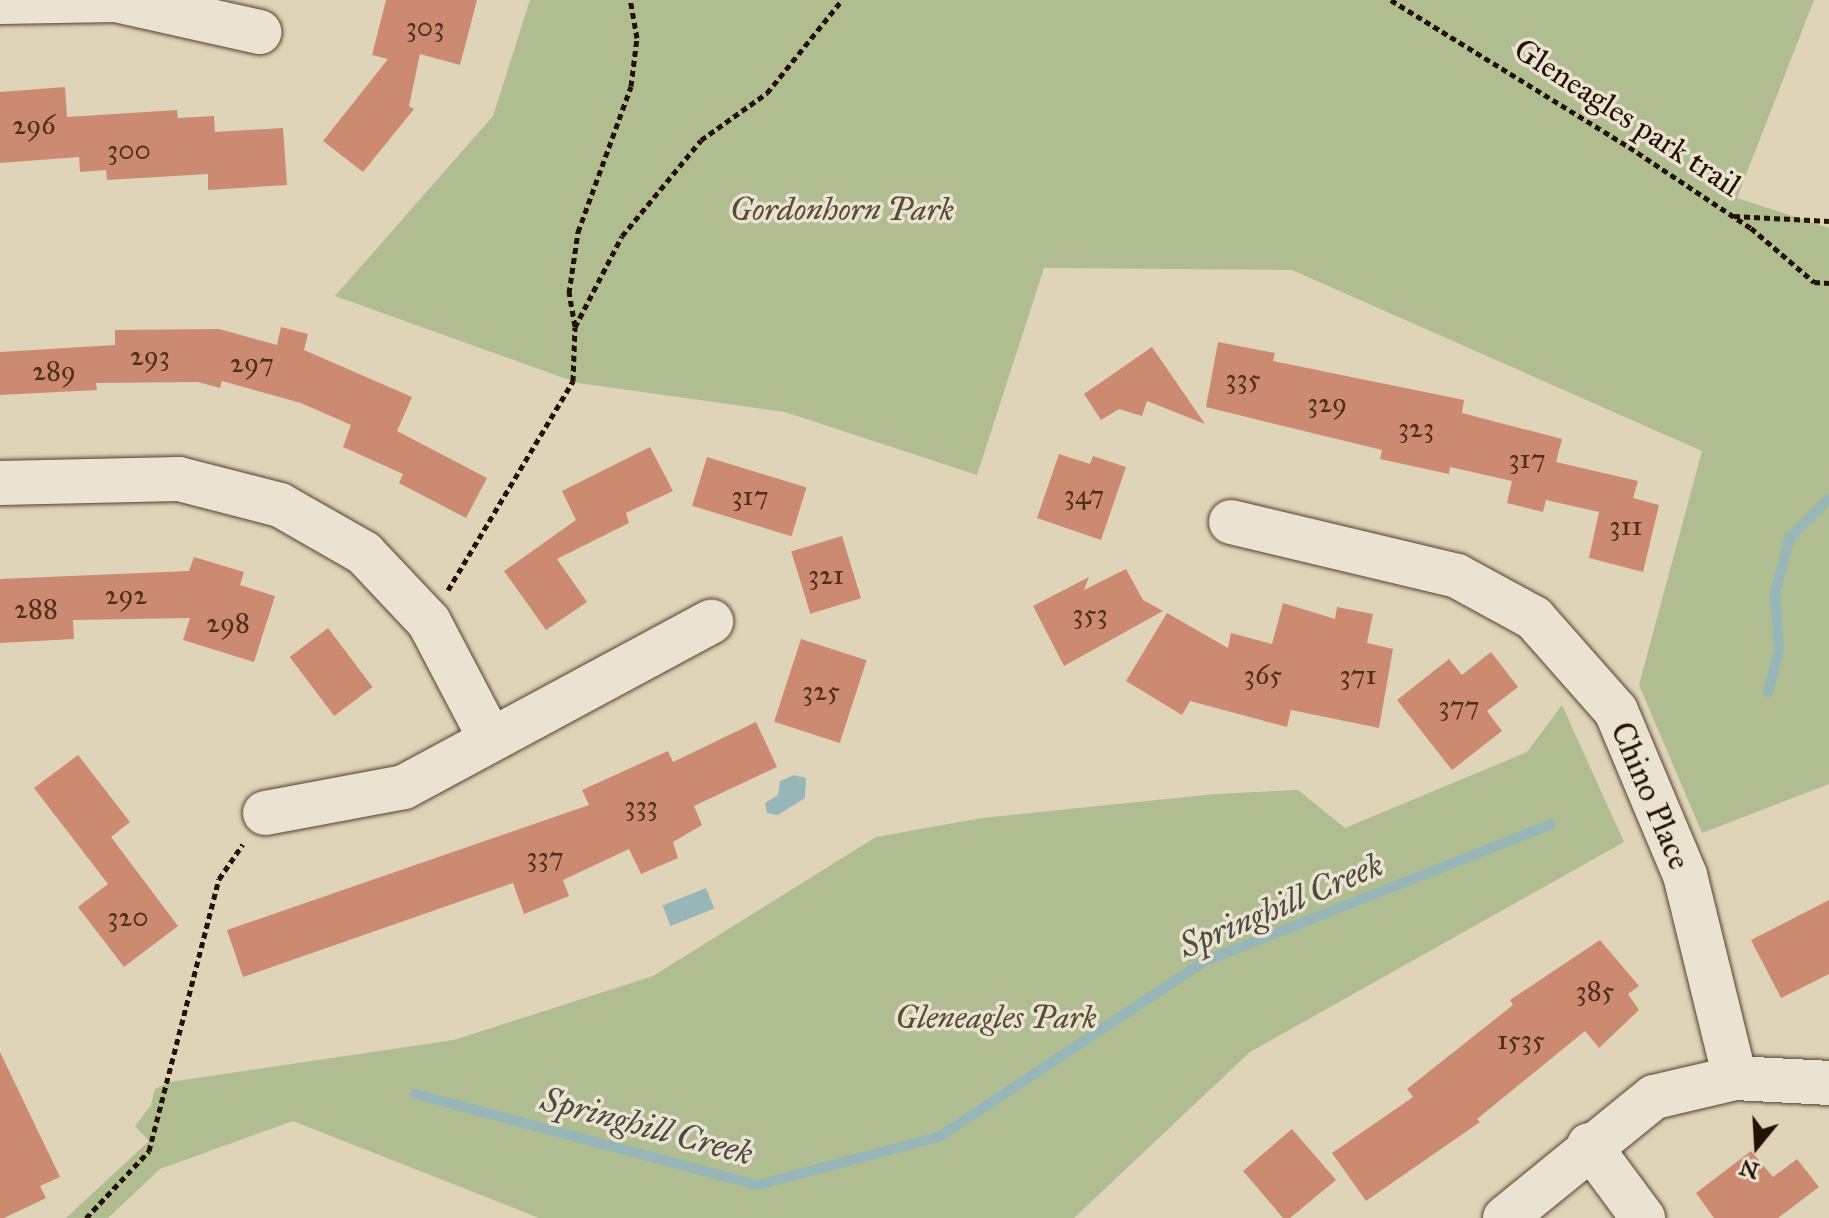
<!DOCTYPE html>
<html>
<head>
<meta charset="utf-8">
<style>
  body { margin:0 }
  #map { position:relative; width:1829px; height:1218px; overflow:hidden; background:#e0d4b8; font-family:"IM FELL Great Primer",serif }
  div>[style] { position:absolute }
  [style*='--x'] { left:calc(var(--x)*1px); top:calc(var(--y)*1px); width:calc(var(--w)*1px); rotate:calc(var(--a)*1deg) }
  .green>* { inset:0; background:#b0bd90 }
  .water>* { inset:0; background:#97b6b8; transform-origin:0 0 }
  .stream>* { height:10px; margin:-5px; padding:0 5px; transform-origin:5px; border-radius:5px; background:#97b6b8 }
  .building>* { inset:0; background:#cc8a71; transform-origin:0 0 }
  .path>* { height:5px; margin-top:-2.5px; transform-origin:0; background:repeating-linear-gradient(90deg,#251100 0 6px,transparent 0 10px) }
  .roads { filter:drop-shadow(0 0 2px #54422e) drop-shadow(0 0 2px #54422e) }
  .minor>* { height:44px; margin:-22px; padding:0 22px; transform-origin:22px; border-radius:22px; background:#ebe3d1 }
  span { translate:-50% -50%; white-space:nowrap; text-align:center; line-height:1.15; -webkit-text-stroke:7px #ebe3d1; paint-order:stroke }
  .number-label { font-size:28px; color:#4f2f1c }
  .number-label span { -webkit-text-stroke-width:0 }
  .street-label { font-size:32px; color:#251100 }
  .park-label { font-size:32px; color:#564d32; font-style:italic }
  .water-label { font-size:34px; color:#4d4b40; font-style:italic }
  .north { position:absolute; left:1717px; top:1106px; width:80px; height:80px; -webkit-text-stroke:6px #ebe3d1; paint-order:stroke; rotate:198deg; font-size:22px; font-weight:700; line-height:32px; text-align:center; color:#251100 }
  .north::after { content:''; display:block; margin:auto; width:28px; height:36px; background:#251100; clip-path:polygon(50% 0,100% 100%,50% 72%,0 100%) }
</style>
</head>
<body>
<div id="map">
  <div class="green">
    <i style="clip-path:polygon(530px 0,1814px 0,1737px 198px,1829px 228px,1829px 784px,1702px 833px,1639px 685px,1702px 451px,1292px 270px,1044px 268px,977px 475px,785px 412px,578px 383px,335px 296px,493px 116px)"></i>
    <i style="clip-path:polygon(1562px 705px,1624px 842px,1250px 1052px,1074px 1218px,539px 1218px,293px 1121px,160px 1169px,108px 1218px,66px 1218px,149px 1141px,135px 1126px,151px 1105px,155px 1089px,170px 1082px,454px 1040px,653px 976px,876px 837px,982px 818px,1215px 794px,1298px 790px,1345px 828px,1527px 752px)"></i>
  </div>
  <div class="water">
    <i style="clip-path:polygon(794px 775px,806px 778px,805px 798px,778px 815px,767px 813px,765px 803px,778px 795px,780px 781px)"></i>
    <i style="left:706px;top:888px;width:22px;height:47px;rotate:68deg"></i>
  </div>
  <div class="stream">
    <i style="--x:1768;--y:692;--w:42;--a:-75"></i>
    <i style="--x:1779;--y:651;--w:58;--a:-93.9"></i>
    <i style="--x:1775;--y:593;--w:58;--a:-75"></i>
    <i style="--x:1790;--y:537;--w:54;--a:-44.3"></i>
    <i style="--x:415;--y:1094;--w:355;--a:14.9"></i>
    <i style="--x:758;--y:1185;--w:187;--a:-14.9"></i>
    <i style="--x:939;--y:1137;--w:317;--a:-33.5"></i>
    <i style="--x:1203;--y:962;--w:374;--a:-21.6"></i>
  </div>
  <div class="building">
    <i style="clip-path:polygon(386px 0,477px 0,460px 65px,420px 54px,409px 106px,414px 109px,363px 172px,323px 141px,388px 59px,372px 55px)"></i>
    <i style="clip-path:polygon(65px 87px,67px 117px,177px 110px,178px 118px,214px 116px,215px 132px,283px 128px,287px 185px,208px 190px,208px 174px,107px 180px,106px 170px,80px 172px,79px 157px,0 163px,0 92px)"></i>
    <i style="clip-path:polygon(281px 327px,308px 334px,304px 350px,412px 397px,397px 431px,487px 478px,466px 518px,399px 483px,403px 474px,343px 447px,351px 425px,301px 403px,222px 381px,220px 388px,198px 382px,96px 383px,97px 390px,0 395px,0 352px,115px 345px,115px 330px,219px 329px,277px 345px)"></i>
    <i style="clip-path:polygon(1218px 342px,1275px 353px,1273px 361px,1464px 400px,1462px 413px,1562px 439px,1556px 462px,1638px 481px,1633px 498px,1659px 505px,1643px 572px,1589px 558px,1599px 512px,1546px 500px,1543px 512px,1507px 503px,1512px 481px,1450px 467px,1449px 474px,1380px 459px,1382px 450px,1206px 407px)"></i>
    <i style="clip-path:polygon(1152px 347px,1205px 424px,1147px 401px,1142px 416px,1119px 409px,1101px 420px,1084px 394px)"></i>
    <i style="clip-path:polygon(650px 447px,673px 491px,626px 513px,629px 523px,557px 559px,587px 602px,546px 630px,504px 571px,576px 520px,562px 491px)"></i>
    <i style="clip-path:polygon(1059px 454px,1090px 464px,1093px 456px,1126px 467px,1101px 540px,1037px 518px)"></i>
    <i style="left:707px;top:457px;width:104px;height:51px;rotate:17deg"></i>
    <i style="left:842px;top:536px;width:65px;height:53px;rotate:73deg"></i>
    <i style="clip-path:polygon(194px 557px,244px 572px,240px 585px,275px 596px,254px 662px,183px 640px,190px 618px,73px 620px,74px 639px,0 643px,0 579px,189px 571px)"></i>
    <i style="clip-path:polygon(1126px 569px,1143px 600px,1163px 611px,1064px 666px,1033px 606px,1089px 577px,1084px 590px)"></i>
    <i style="clip-path:polygon(1283px 603px,1335px 619px,1337px 607px,1373px 614px,1367px 643px,1393px 649px,1379px 728px,1291px 710px,1287px 727px,1190px 701px,1182px 715px,1126px 681px,1167px 613px,1228px 648px,1231px 633px,1272px 644px)"></i>
    <i style="left:328px;top:628px;width:74px;height:48px;rotate:53deg"></i>
    <i style="left:801px;top:639px;width:69px;height:87px;rotate:18deg"></i>
    <i style="clip-path:polygon(1491px 652px,1518px 687px,1487px 711px,1502px 731px,1452px 770px,1397px 700px,1449px 659px,1462px 675px)"></i>
    <i style="clip-path:polygon(756px 722px,777px 767px,694px 806px,702px 825px,673px 842px,678px 858px,641px 874px,629px 849px,563px 880px,569px 896px,524px 914px,513px 883px,243px 977px,227px 930px,589px 805px,582px 790px,668px 751px,673px 762px)"></i>
    <i style="clip-path:polygon(78px 755px,130px 822px,111px 837px,178px 926px,124px 967px,78px 907px,108px 884px,34px 788px)"></i>
    <i style="clip-path:polygon(1829px 900px,1829px 974px,1781px 998px,1751px 940px)"></i>
    <i style="clip-path:polygon(1600px 940px,1639px 986px,1628px 994px,1639px 1010px,1599px 1048px,1585px 1031px,1477px 1119px,1480px 1122px,1366px 1201px,1332px 1153px,1413px 1097px,1407px 1089px,1513px 1005px,1510px 1000px)"></i>
    <i style="clip-path:polygon(0 1052px,60px 1177px,40px 1186px,46px 1198px,4px 1218px,0 1218px)"></i>
    <i style="clip-path:polygon(1292px 1129px,1336px 1180px,1290px 1218px,1283px 1218px,1243px 1171px)"></i>
    <i style="clip-path:polygon(1751px 1151px,1773px 1177px,1797px 1159px,1819px 1187px,1778px 1218px,1714px 1218px,1696px 1193px)"></i>
  </div>
  <div class="path">
    <i style="--x:1391;--y:0;--w:280;--a:31.7"></i>
    <i style="--x:1629;--y:147;--w:146;--a:33.6"></i>
    <i style="--x:1751;--y:228;--w:83;--a:40.6"></i>
    <i style="--x:1814;--y:282;--w:15;--a:4"></i>
    <i style="--x:1734;--y:216;--w:95;--a:3"></i>
    <i style="--x:575;--y:326;--w:34;--a:-100"></i>
    <i style="--x:569;--y:293;--w:62;--a:-81.6"></i>
    <i style="--x:578;--y:232;--w:155;--a:-70"></i>
    <i style="--x:631;--y:86;--w:48;--a:-82.9"></i>
    <i style="--x:637;--y:38;--w:39;--a:-100"></i>
    <i style="--x:448;--y:590;--w:244;--a:-59.1"></i>
    <i style="--x:573;--y:381;--w:54;--a:-87.9"></i>
    <i style="--x:575;--y:327;--w:102;--a:-62.7"></i>
    <i style="--x:622;--y:236;--w:124;--a:-50.5"></i>
    <i style="--x:701;--y:140;--w:81;--a:-35.5"></i>
    <i style="--x:767;--y:93;--w:119;--a:-51.1"></i>
    <i style="--x:86;--y:1218;--w:92;--a:-46.8"></i>
    <i style="--x:149;--y:1151;--w:281;--a:-75.6"></i>
    <i style="--x:219;--y:879;--w:42;--a:-55.6"></i>
  </div>
  <div class="roads">
    <div class="minor">
      <i style="--x:0;--y:2;--w:116;--a:-1"></i>
      <i style="--x:116;--y:0;--w:147;--a:12.6"></i>
      <i style="--x:0;--y:483;--w:179;--a:-1.3"></i>
      <i style="--x:179;--y:479;--w:104;--a:14.4"></i>
      <i style="--x:280;--y:505;--w:97;--a:29.7"></i>
      <i style="--x:364;--y:553;--w:95;--a:46.7"></i>
      <i style="--x:429;--y:622;--w:131;--a:62.3"></i>
      <i style="--x:1231;--y:522;--w:232;--a:13.4"></i>
      <i style="--x:1457;--y:576;--w:88;--a:28.6"></i>
      <i style="--x:1534;--y:618;--w:124;--a:48.6"></i>
      <i style="--x:1616;--y:711;--w:178;--a:67.2"></i>
      <i style="--x:1685;--y:875;--w:209;--a:76.2"></i>
      <i style="--x:265;--y:813;--w:141;--a:-10.6"></i>
      <i style="--x:404;--y:787;--w:349;--a:-28.3"></i>
      <i style="--x:1589;--y:1145;--w:91;--a:53.5"></i>
      <i style="--x:1505;--y:1218;--w:192;--a:-39.1"></i>
      <i style="--x:1654;--y:1097;--w:83;--a:-13.2"></i>
      <i style="--x:1735;--y:1078;--w:94;--a:3"></i>
    </div>
  </div>
  <div class="number-label">
    <span style="left:425px;top:27px">303</span>
    <span style="left:34px;top:125px">296</span>
    <span style="left:129px;top:150px">300</span>
    <span style="left:150px;top:356px">293</span>
    <span style="left:252px;top:363px">297</span>
    <span style="left:54px;top:371px">289</span>
    <span style="left:1243px;top:379px">335</span>
    <span style="left:1327px;top:403px">329</span>
    <span style="left:1416px;top:428px">323</span>
    <span style="left:1527px;top:459px">317</span>
    <span style="left:1084px;top:495px">347</span>
    <span style="left:750px;top:496px">317</span>
    <span style="left:1626px;top:526px">311</span>
    <span style="left:826px;top:575px">321</span>
    <span style="left:126px;top:595px">292</span>
    <span style="left:36px;top:609px">288</span>
    <span style="left:1090px;top:614px">353</span>
    <span style="left:228px;top:623px">298</span>
    <span style="left:1263px;top:675px">365</span>
    <span style="left:1358px;top:675px">371</span>
    <span style="left:821px;top:691px">325</span>
    <span style="left:1459px;top:706px">377</span>
    <span style="left:641px;top:806px">333</span>
    <span style="left:545px;top:857px">337</span>
    <span style="left:128px;top:917px">320</span>
    <span style="left:1595px;top:991px">385</span>
    <span style="left:1521px;top:1040px">1535</span>
  </div>
  <div class="street-label">
    <span style="left:1627px;top:118px;rotate:33deg">Gleneagles park trail</span>
    <span style="left:1650px;top:796px;rotate:67deg">Chino Place</span>
  </div>
  <div class="park-label">
    <span style="left:842px;top:210px">Gordonhorn Park</span>
    <span style="left:996px;top:1018px">Gleneagles Park</span>
  </div>
  <div class="water-label">
    <span style="left:1281px;top:905px;rotate:-23deg">Springhill Creek</span>
    <span style="left:647px;top:1126px;rotate:15deg">Springhill Creek</span>
  </div>
  <div class="north">N</div>
</div>
</body>
</html>
